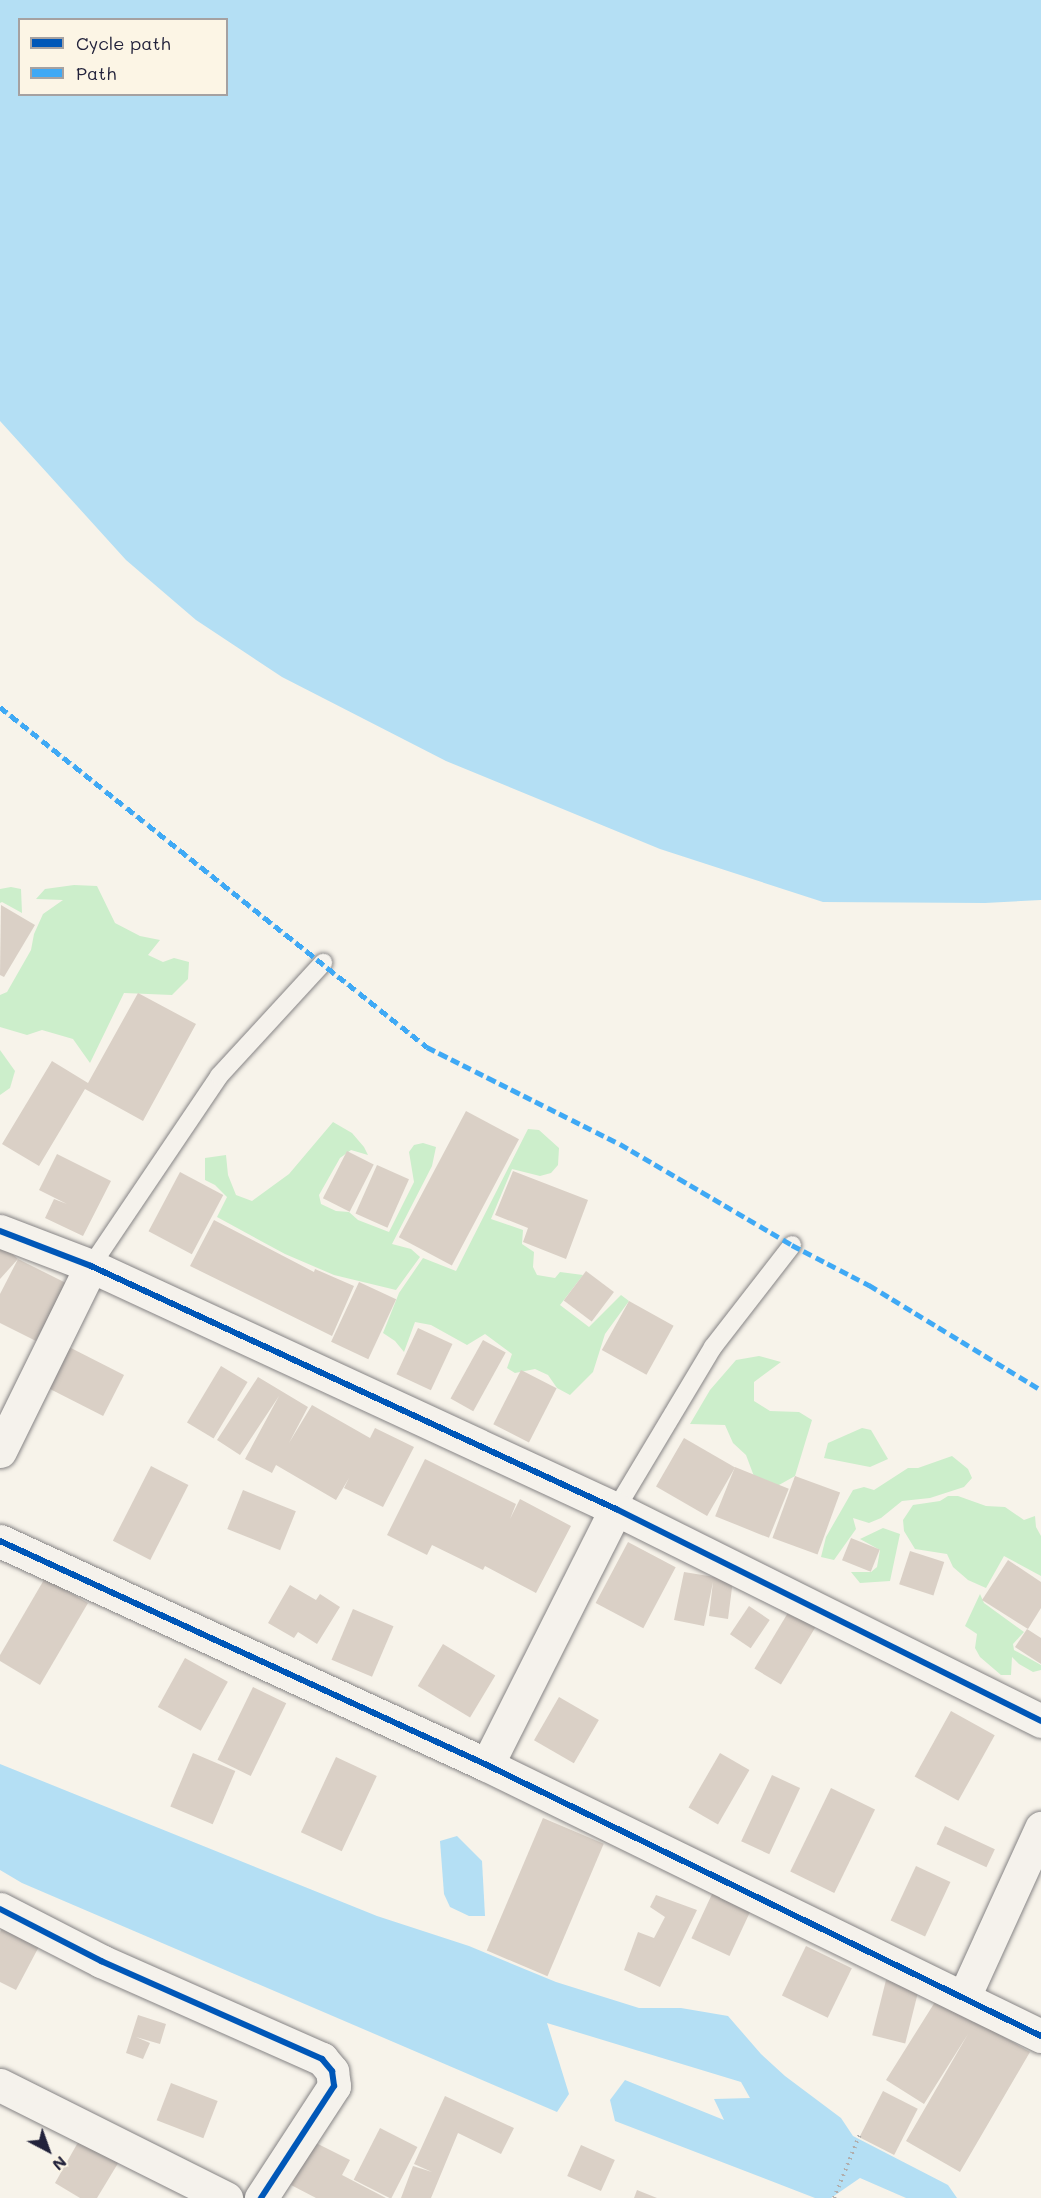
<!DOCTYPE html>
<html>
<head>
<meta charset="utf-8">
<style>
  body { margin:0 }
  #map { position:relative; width:1041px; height:2198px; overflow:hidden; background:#f7f3ea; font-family:Mali,sans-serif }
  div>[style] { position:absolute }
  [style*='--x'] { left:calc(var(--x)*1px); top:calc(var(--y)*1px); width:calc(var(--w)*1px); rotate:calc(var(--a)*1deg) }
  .green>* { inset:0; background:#cceecb }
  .water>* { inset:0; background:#b4dff4 }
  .building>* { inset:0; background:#dad0c6; transform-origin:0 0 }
  .path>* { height:4px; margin-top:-2px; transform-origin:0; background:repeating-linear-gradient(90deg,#b0aead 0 1.5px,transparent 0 6px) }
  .roads { filter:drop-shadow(0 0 2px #868485) drop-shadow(0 0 2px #868485) }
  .lane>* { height:18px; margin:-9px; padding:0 9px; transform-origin:9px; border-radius:9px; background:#f5f2ec }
  .street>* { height:33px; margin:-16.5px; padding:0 16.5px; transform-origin:16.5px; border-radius:16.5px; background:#f5f2ec }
  .quiet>* { height:4.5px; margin-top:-2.25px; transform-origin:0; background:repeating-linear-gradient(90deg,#3fa9f5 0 9px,transparent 0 13.5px) }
  .cycleway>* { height:6px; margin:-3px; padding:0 3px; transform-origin:3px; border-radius:3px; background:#0057b8 }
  span { translate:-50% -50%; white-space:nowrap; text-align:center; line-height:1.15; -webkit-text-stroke:5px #fcf5e5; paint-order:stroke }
  .legend { position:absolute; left:18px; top:18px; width:210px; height:78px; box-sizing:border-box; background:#fcf5e5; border:2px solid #a5a1a1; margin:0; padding:8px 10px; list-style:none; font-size:18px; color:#22223b }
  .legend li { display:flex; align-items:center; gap:12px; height:30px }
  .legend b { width:30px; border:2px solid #a5a1a1 }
  .north { position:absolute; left:18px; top:2120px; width:60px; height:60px; -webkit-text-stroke:4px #fcf5e5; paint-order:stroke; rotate:139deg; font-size:16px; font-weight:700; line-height:24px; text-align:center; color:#22223b }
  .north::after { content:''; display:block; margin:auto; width:21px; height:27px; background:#22223b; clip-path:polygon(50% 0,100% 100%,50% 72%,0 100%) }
</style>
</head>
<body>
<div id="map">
  <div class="green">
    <i style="clip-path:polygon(74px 885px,97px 886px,115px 923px,140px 936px,160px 940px,148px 955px,163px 962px,174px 958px,189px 962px,188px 979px,172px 995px,124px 993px,90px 1063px,73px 1039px,42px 1030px,27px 1035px,0 1027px,0 995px,7px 992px,31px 950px,34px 934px,43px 914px,63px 900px,36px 899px,45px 889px)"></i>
    <i style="clip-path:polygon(11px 887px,21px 889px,22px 913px,2px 902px,0 903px,0 889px)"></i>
    <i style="clip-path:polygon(0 1050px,15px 1071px,10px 1088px,0 1095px)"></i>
    <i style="clip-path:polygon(333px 1122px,352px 1133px,364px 1147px,368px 1155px,351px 1150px,340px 1158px,319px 1195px,321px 1204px,336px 1211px,349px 1212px,358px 1220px,389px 1232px,414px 1182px,409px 1152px,414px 1145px,423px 1143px,436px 1147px,432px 1166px,392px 1244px,411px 1249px,420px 1257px,396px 1290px,334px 1275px,285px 1254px,217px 1217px,227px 1197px,215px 1185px,205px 1180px,205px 1158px,226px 1155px,228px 1175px,236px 1195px,252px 1201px,289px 1174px)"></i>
    <i style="clip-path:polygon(528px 1129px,539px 1130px,559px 1148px,558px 1165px,551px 1173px,540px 1176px,512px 1169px,491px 1219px,523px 1230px,522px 1244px,534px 1252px,533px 1267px,537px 1275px,555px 1278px,560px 1272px,583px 1275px,560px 1305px,589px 1327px,621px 1295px,629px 1301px,605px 1334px,593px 1372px,570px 1395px,557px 1388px,548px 1375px,535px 1369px,515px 1373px,507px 1368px,512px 1354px,485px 1334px,467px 1345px,431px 1325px,415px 1322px,404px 1352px,395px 1341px,383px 1333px,399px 1293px,423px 1258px,456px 1271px)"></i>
    <i style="clip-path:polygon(759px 1356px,781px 1362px,754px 1382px,754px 1401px,770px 1411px,799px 1412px,812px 1420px,795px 1476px,761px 1495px,746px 1455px,733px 1443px,725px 1425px,690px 1424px,710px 1390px,736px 1360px)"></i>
    <i style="clip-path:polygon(862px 1428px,871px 1430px,888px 1459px,870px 1467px,824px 1458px,828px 1443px)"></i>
    <i style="clip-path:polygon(952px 1456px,968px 1469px,972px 1478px,964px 1487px,930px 1498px,902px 1501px,881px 1518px,869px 1523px,853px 1518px,856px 1529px,834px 1560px,821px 1557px,826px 1537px,853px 1490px,864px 1487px,874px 1490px,908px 1468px,918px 1468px)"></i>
    <i style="clip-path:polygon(948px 1496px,958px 1496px,986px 1506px,1005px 1507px,1024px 1520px,1035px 1516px,1036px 1527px,1041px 1536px,1041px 1576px,1004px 1556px,986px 1588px,968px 1580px,953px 1567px,947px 1554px,915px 1549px,904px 1531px,903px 1520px,913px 1505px,940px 1501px)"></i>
    <i style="clip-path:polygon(883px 1528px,900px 1534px,890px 1581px,860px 1583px,851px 1572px,871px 1572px,877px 1567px,880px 1550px,860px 1539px)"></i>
    <i style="clip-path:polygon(980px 1594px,984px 1603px,1024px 1632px,1013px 1644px,1014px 1650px,1041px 1665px,1041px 1670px,1033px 1672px,1019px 1664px,1012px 1657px,1011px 1675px,1001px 1675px,980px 1657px,975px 1648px,977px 1634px,965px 1626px)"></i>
  </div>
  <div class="water">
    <i style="clip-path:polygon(evenodd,0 0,1041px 0,1041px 900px,985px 903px,823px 902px,660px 849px,446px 761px,282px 677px,196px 620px,126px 560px,0 421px,0 0,20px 20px,226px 20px,226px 94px,20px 94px,20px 20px)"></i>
    <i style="clip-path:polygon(0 1764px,377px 1916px,469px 1946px,556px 1982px,639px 2008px,681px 2008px,728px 2016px,761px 2054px,785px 2076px,841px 2118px,853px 2136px,948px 2185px,957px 2198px,906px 2198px,860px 2178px,831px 2198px,815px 2198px,615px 2121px,610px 2100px,625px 2080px,724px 2120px,714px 2099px,750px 2098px,741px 2082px,547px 2023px,569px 2094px,557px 2112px,22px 1883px,0 1870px)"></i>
    <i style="clip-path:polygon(457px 1836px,482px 1861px,485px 1916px,469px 1916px,450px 1907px,444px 1894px,440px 1841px)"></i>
  </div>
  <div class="building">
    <i style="clip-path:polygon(1px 905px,35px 925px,4px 977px,0 975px)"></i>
    <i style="clip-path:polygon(138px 993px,196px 1024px,143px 1121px,85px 1089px,39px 1166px,2px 1144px,52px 1061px,88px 1083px)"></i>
    <i style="left:466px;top:1111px;width:60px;height:143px;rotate:28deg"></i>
    <i style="left:347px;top:1151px;width:30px;height:53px;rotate:27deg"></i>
    <i style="clip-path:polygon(57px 1154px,111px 1181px,83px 1236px,45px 1218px,54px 1199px,67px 1204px,39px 1190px)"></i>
    <i style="left:377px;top:1165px;width:35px;height:53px;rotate:24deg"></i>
    <i style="clip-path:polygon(513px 1171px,588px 1200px,566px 1259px,523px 1242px,528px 1228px,495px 1215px)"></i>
    <i style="left:180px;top:1172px;width:49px;height:67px;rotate:28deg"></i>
    <i style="clip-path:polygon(214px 1220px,314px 1272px,315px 1269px,354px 1286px,332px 1336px,190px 1266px)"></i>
    <i style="clip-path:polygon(0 1243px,18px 1259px,0 1279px)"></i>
    <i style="clip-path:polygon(18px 1259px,66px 1283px,36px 1341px,0 1323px,0 1294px)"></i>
    <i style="left:586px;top:1271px;width:35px;height:37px;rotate:37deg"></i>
    <i style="left:359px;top:1282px;width:41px;height:66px;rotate:25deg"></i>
    <i style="left:629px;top:1301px;width:51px;height:56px;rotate:29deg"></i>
    <i style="left:418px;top:1328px;width:38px;height:51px;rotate:25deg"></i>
    <i style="left:483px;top:1340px;width:26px;height:67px;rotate:29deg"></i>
    <i style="left:67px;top:1346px;width:64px;height:46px;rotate:27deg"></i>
    <i style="left:221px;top:1366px;width:31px;height:66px;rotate:31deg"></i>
    <i style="left:521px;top:1370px;width:40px;height:61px;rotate:27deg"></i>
    <i style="clip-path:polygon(258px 1377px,308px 1407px,289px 1443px,312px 1405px,370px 1438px,375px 1428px,414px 1447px,383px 1507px,344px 1488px,349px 1478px,336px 1500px,276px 1465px,272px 1473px,245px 1459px,279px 1396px,240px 1455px,217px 1440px)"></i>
    <i style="left:684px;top:1438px;width:59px;height:56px;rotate:30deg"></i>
    <i style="clip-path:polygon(425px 1459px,516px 1504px,510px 1519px,520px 1499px,571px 1526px,536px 1593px,485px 1566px,483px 1570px,432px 1545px,427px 1555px,387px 1535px)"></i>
    <i style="left:151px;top:1466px;width:42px;height:84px;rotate:27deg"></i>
    <i style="left:735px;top:1467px;width:58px;height:53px;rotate:22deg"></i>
    <i style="left:795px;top:1476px;width:48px;height:66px;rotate:20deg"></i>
    <i style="left:243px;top:1490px;width:57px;height:42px;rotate:22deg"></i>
    <i style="left:851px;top:1538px;width:31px;height:24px;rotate:22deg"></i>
    <i style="left:628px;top:1542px;width:54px;height:69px;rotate:28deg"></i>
    <i style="left:910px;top:1551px;width:36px;height:35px;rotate:18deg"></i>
    <i style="clip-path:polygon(1008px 1560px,1041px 1582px,1041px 1608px,1028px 1629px,982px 1600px)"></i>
    <i style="clip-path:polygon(684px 1572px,733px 1580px,728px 1619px,709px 1616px,713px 1582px,704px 1626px,674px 1620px)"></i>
    <i style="clip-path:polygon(45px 1578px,88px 1603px,40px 1685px,0 1661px,0 1655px)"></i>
    <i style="clip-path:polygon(290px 1585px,316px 1600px,320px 1594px,340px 1607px,317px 1644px,298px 1632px,294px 1638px,268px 1623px)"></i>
    <i style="left:749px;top:1606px;width:25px;height:34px;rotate:34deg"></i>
    <i style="left:792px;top:1606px;width:31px;height:73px;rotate:31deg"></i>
    <i style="left:353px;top:1609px;width:44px;height:55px;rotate:23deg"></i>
    <i style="clip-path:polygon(1027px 1629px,1041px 1638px,1041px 1664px,1015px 1647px)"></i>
    <i style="left:443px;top:1644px;width:61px;height:49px;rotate:31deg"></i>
    <i style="left:185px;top:1658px;width:49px;height:56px;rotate:29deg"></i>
    <i style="left:253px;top:1687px;width:37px;height:81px;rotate:26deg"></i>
    <i style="left:559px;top:1697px;width:46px;height:50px;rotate:30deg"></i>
    <i style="left:951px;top:1711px;width:50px;height:75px;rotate:29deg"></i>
    <i style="left:193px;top:1753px;width:46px;height:58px;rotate:23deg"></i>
    <i style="left:720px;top:1753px;width:34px;height:63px;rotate:30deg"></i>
    <i style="left:336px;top:1757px;width:45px;height:83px;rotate:25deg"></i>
    <i style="left:772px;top:1775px;width:31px;height:73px;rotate:25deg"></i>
    <i style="left:831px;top:1788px;width:49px;height:93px;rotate:26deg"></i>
    <i style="left:543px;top:1818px;width:66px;height:144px;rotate:23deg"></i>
    <i style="left:945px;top:1826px;width:55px;height:20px;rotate:25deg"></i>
    <i style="left:916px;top:1866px;width:38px;height:60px;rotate:25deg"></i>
    <i style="left:713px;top:1892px;width:42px;height:51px;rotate:25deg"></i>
    <i style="clip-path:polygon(656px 1895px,697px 1910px,660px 1987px,624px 1970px,638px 1932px,654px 1938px,665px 1917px,650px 1907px)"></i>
    <i style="clip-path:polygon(7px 1918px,44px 1937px,16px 1990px,0 1982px,0 1932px)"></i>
    <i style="left:806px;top:1946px;width:51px;height:55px;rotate:26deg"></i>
    <i style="left:886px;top:1980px;width:34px;height:57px;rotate:14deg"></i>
    <i style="clip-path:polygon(940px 1994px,976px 2021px,1030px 2052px,960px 2172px,906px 2141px,968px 2034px,924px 2104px,886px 2080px)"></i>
    <i style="clip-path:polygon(138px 2015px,166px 2024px,160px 2044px,136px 2037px,150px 2043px,143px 2059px,126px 2053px)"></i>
    <i style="left:171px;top:2083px;width:50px;height:40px;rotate:21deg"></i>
    <i style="left:883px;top:2091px;width:39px;height:52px;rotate:27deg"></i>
    <i style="clip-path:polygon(445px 2096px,514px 2128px,501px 2154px,458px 2133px,431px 2198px,401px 2198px,413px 2166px,432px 2172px,414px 2164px)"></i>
    <i style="left:380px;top:2128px;width:42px;height:58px;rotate:27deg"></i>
    <i style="clip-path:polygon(81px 2137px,120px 2160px,97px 2198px,80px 2198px,55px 2183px)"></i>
    <i style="clip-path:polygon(314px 2142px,350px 2160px,342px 2175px,386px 2198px,316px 2198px,291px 2185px)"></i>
    <i style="left:581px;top:2145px;width:37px;height:34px;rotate:24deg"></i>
    <i style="clip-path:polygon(637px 2190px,657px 2198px,634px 2198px)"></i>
  </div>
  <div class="path">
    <i style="--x:834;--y:2198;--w:69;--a:-67.9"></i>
  </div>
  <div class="roads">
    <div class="lane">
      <i style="--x:91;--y:1266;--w:229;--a:-56"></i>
      <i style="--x:219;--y:1076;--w:154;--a:-47.4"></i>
      <i style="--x:616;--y:1509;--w:189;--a:-59.1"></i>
      <i style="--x:713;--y:1347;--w:129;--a:-52.2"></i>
    </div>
    <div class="street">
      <i style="--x:0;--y:1231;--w:97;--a:21"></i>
      <i style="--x:91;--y:1266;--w:579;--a:24.84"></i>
      <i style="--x:616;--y:1509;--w:475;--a:26.5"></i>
      <i style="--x:0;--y:1451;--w:206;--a:-63.8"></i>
      <i style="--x:0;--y:1541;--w:536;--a:24.7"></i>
      <i style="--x:487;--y:1765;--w:617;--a:26.07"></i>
      <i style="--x:487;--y:1765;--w:287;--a:-63.3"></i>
      <i style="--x:0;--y:1909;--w:114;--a:27.2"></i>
      <i style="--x:101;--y:1961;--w:242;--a:23.9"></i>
      <i style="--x:322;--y:2059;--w:16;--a:50"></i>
      <i style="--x:332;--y:2071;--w:15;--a:82"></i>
      <i style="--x:334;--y:2086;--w:134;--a:123.1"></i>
      <i style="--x:964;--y:1997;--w:186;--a:-65.5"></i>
      <i style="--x:0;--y:2085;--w:253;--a:26.6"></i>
    </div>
  </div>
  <div class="quiet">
    <i style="--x:0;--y:707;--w:546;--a:38.53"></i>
    <i style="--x:427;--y:1047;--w:216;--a:26.7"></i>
    <i style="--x:620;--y:1144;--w:199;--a:30.4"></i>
    <i style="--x:792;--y:1245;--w:87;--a:27.5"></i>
    <i style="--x:869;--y:1285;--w:202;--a:31.4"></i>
  </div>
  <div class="cycleway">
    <i style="--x:0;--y:1231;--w:97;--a:21"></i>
    <i style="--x:91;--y:1266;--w:579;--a:24.84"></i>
    <i style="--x:616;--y:1509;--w:475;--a:26.5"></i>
    <i style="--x:0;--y:1541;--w:536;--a:24.7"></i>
    <i style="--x:487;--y:1765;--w:617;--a:26.07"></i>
    <i style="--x:0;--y:1909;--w:114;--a:27.2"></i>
    <i style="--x:101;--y:1961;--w:242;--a:23.9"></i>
    <i style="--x:322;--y:2059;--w:16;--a:50"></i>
    <i style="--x:332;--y:2071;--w:15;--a:82"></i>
    <i style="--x:334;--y:2086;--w:134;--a:123.1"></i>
  </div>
  <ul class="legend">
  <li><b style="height:8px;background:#0057b8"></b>Cycle path</li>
  <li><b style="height:8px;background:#3fa9f5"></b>Path</li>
  </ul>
  <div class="north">N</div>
</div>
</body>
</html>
